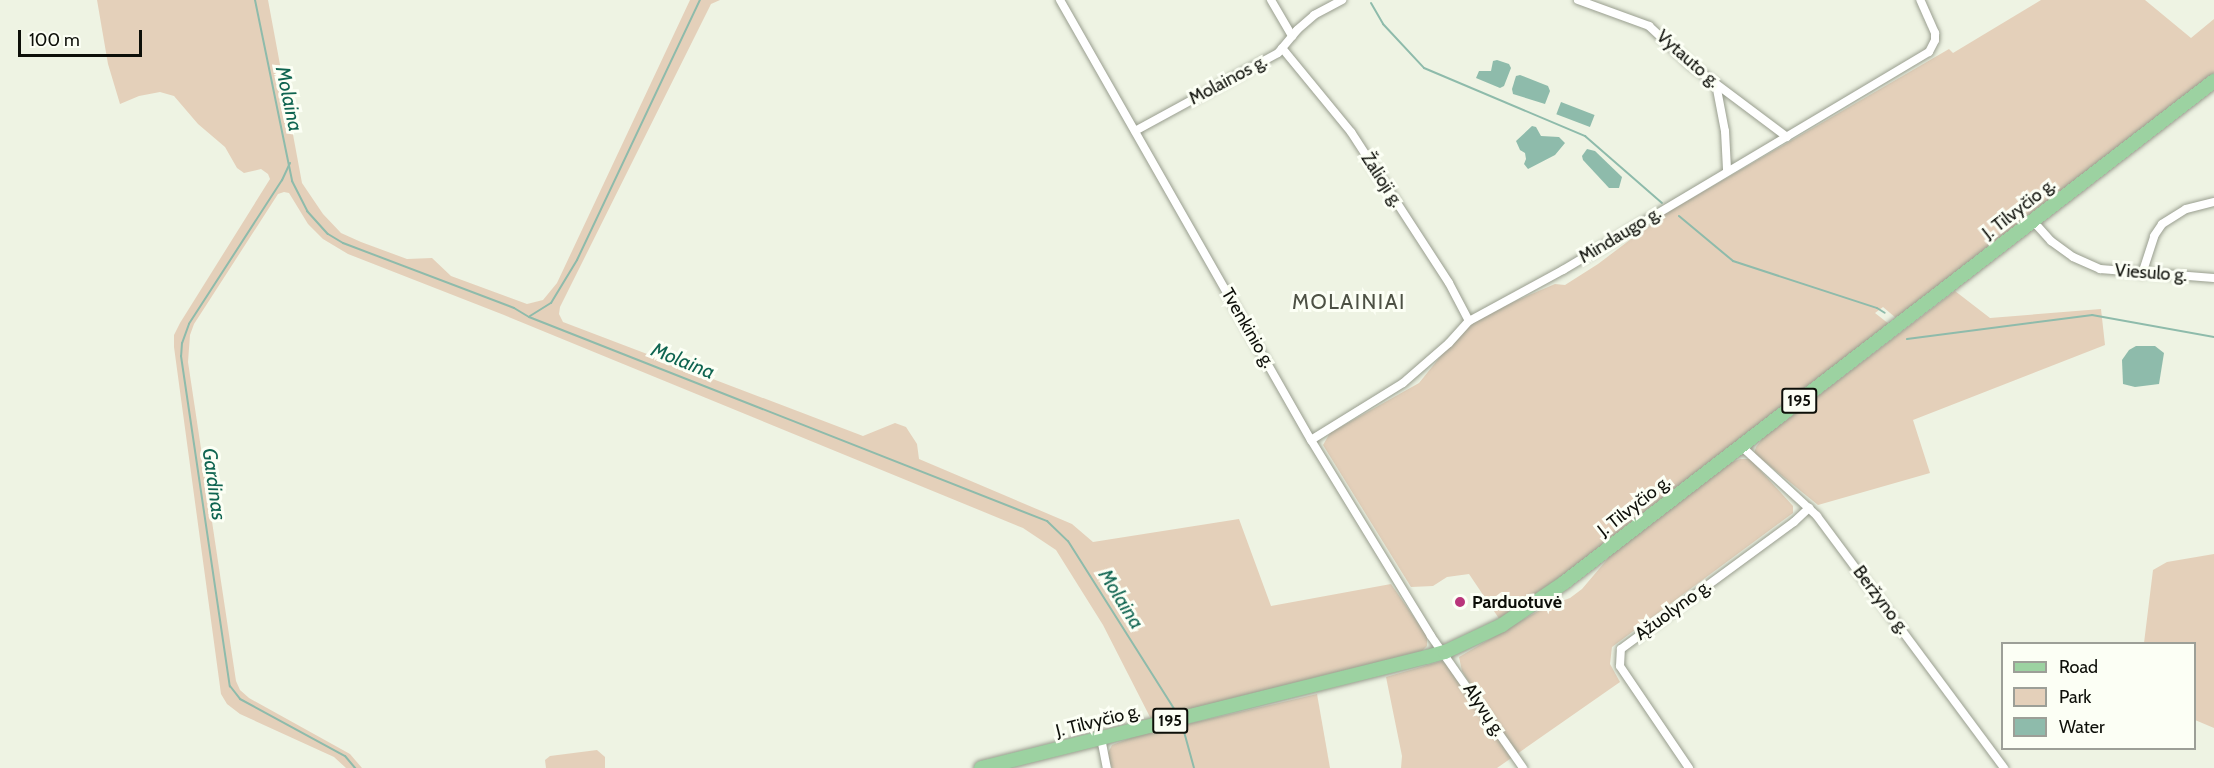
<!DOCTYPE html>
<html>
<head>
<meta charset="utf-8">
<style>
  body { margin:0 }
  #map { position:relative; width:2214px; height:768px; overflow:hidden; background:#eef3e3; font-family:Cabin,sans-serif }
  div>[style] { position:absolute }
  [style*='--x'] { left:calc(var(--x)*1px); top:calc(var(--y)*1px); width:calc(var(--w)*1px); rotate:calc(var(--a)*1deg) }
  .green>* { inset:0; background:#e4d0ba }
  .water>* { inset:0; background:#8ebbab; transform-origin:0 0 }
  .stream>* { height:2px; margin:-1px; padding:0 1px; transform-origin:1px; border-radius:1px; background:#8ebbab }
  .roads { filter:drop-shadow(0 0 2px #999e8f) drop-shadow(0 0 2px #999e8f) }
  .street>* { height:8px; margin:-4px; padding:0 4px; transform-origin:4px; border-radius:4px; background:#fff }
  .primary>* { height:14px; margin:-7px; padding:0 7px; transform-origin:7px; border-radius:7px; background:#9cd2a1 }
  .dots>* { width:16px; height:16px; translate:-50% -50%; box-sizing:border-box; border:3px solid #fcfff5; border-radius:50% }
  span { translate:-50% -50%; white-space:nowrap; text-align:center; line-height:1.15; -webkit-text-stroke:6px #fcfff5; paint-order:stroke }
  .shield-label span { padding:2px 4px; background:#fcfff5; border:2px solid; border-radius:4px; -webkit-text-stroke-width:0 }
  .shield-label { font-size:16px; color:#0d0f09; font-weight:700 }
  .street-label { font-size:18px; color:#0d0f09 }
  .poi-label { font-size:18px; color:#0d0f09; font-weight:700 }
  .left { translate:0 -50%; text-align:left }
  .water-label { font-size:20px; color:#0e6450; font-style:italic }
  .quarter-label { font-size:21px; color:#4d5144; letter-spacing:1.5px }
  .legend { position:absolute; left:2001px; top:642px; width:195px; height:108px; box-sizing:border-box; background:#fcfff5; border:2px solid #9c9f97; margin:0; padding:8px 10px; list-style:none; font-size:18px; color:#0d0f09 }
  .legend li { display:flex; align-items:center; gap:12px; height:30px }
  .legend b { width:30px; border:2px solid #9c9f97 }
  .scale { position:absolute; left:18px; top:30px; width:124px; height:27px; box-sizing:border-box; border:3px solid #0d0f09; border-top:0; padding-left:8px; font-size:18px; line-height:21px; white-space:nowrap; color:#0d0f09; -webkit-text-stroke:4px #fcfff5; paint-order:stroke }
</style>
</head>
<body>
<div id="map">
  <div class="green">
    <i style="clip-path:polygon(97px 0,268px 0,302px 183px,323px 214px,341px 233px,361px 242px,407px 259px,432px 258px,451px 276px,527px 304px,543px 300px,557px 283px,690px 0,720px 0,711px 4px,560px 307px,559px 314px,563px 322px,863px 436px,895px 423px,906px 427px,917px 444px,919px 459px,1072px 524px,1093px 542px,1239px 519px,1271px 606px,1391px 584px,1427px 636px,1427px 646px,1420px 653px,1151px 719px,1103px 625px,1056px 550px,1023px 528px,504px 315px,348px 254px,323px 239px,308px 224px,289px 193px,284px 192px,278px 194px,194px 324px,190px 335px,188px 362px,236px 681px,240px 690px,249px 698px,350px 754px,362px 768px,346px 768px,334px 757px,240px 714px,227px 704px,221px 694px,174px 347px,174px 335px,180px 323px,270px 179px,268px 174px,261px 169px,244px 173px,237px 168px,225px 147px,198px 124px,174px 96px,160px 92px,139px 96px,120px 104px,108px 64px)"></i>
    <i style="clip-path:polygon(2041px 0,2145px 0,2191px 38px,2214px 19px,2214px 73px,1896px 318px,1883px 307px,1875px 313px,1889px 324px,1540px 593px,1500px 620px,1469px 574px,1447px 577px,1433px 586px,1411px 587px,1323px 445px,1330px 433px,1419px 383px,1469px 321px,1555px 284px,1565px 285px,1598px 264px,1663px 215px,1949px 49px,1953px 53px)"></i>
    <i style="clip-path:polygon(1955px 291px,1990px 318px,2101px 309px,2105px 345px,1913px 420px,1930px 473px,1818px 505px,1754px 453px,1756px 447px,1763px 438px)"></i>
    <i style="clip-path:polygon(1740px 459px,1750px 459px,1793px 506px,1793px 513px,1612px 647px,1610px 664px,1620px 682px,1497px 768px,1401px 768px,1402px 756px,1386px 677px,1442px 661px,1451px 668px,1507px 744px,1462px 671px,1459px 657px,1545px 607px,1570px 598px,1582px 589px,1610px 556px,1732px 462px)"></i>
    <i style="clip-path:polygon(2214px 554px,2214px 728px,2195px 720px,2194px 644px,2144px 643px,2153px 570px,2167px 562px)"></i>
    <i style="clip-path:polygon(1317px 694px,1330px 768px,1112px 768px,1110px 763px,1108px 753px,1112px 745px,1136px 736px)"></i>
    <i style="clip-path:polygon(597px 750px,605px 757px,605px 768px,546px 768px,545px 760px,550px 756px)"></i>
  </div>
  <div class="water">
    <i style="clip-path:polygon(1497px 60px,1509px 64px,1511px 68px,1504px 86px,1500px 88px,1476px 78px,1479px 71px,1491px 71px,1493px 61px)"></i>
    <i style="clip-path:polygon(1520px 75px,1548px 86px,1550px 91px,1545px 104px,1513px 94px,1512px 89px,1516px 76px)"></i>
    <i style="left:1561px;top:102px;width:36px;height:13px;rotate:21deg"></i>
    <i style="clip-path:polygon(1532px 126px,1536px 127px,1541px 136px,1559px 137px,1565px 143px,1555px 155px,1528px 169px,1524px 164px,1526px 159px,1525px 153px,1520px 150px,1516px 141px)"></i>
    <i style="clip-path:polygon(1587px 149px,1595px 151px,1622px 177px,1619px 188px,1609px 188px,1583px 160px,1582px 156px)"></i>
    <i style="clip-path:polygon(2136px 346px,2155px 346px,2164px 353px,2159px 384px,2135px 387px,2123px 384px,2122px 360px,2129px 350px)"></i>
  </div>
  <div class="stream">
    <i style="--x:255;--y:0;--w:185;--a:78.4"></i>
    <i style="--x:292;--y:181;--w:34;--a:63"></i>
    <i style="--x:307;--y:211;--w:31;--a:48"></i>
    <i style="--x:328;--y:234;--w:17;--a:31"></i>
    <i style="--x:343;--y:243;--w:183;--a:20.8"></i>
    <i style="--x:514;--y:308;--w:17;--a:31"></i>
    <i style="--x:529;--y:317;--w:557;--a:21.5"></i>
    <i style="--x:1047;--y:521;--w:29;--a:44"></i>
    <i style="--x:1068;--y:541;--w:200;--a:57.7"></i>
    <i style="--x:1371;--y:3;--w:24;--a:60"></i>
    <i style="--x:1383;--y:24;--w:60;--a:47"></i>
    <i style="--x:1424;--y:68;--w:175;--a:22.9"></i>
    <i style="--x:1585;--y:136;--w:102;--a:41"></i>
    <i style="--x:290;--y:163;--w:19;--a:115"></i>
    <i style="--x:282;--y:180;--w:171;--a:122.9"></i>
    <i style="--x:189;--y:324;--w:20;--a:110"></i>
    <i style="--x:182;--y:343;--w:13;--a:94"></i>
    <i style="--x:181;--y:356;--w:334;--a:81.6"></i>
    <i style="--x:230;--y:686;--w:16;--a:52"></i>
    <i style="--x:240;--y:699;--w:119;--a:28.5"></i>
    <i style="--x:345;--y:756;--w:16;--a:50"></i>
    <i style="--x:1679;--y:216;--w:70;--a:39.8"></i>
    <i style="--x:1733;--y:261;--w:151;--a:18.1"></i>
    <i style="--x:1877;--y:308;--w:9;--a:32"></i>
    <i style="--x:530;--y:316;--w:25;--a:-32"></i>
    <i style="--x:551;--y:303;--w:50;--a:-58.8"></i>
    <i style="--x:577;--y:260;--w:288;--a:-64.7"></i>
    <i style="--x:1907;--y:339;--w:187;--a:-7.4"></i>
    <i style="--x:2092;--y:315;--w:124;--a:10.2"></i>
    <i style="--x:1183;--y:728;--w:41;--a:74.6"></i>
  </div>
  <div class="roads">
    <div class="street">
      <i style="--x:1060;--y:0;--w:507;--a:60.3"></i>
      <i style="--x:1311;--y:440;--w:230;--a:58.5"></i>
      <i style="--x:1431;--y:636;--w:161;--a:55.1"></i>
      <i style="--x:1271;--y:0;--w:42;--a:59.7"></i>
      <i style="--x:1578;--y:0;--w:76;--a:20.1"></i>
      <i style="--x:1649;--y:26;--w:57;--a:42.9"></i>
      <i style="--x:1691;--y:65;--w:120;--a:36.9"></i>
      <i style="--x:1282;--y:48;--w:109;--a:50.6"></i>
      <i style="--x:1351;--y:132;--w:180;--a:57"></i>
      <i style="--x:1449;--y:283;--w:43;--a:62.2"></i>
      <i style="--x:1716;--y:84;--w:48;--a:79.2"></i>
      <i style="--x:1725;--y:131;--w:39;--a:87"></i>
      <i style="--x:1135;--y:131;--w:163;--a:-28.6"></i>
      <i style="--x:1278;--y:53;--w:30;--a:-50"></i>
      <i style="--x:1297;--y:30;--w:23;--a:-41"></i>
      <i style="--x:1314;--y:15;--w:32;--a:-28"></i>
      <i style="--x:2033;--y:221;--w:27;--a:48"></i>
      <i style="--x:2051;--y:241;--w:27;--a:36"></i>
      <i style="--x:2073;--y:257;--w:30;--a:24"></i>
      <i style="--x:2100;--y:269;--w:114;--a:4.5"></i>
      <i style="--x:2142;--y:274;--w:40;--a:-72"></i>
      <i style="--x:2154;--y:236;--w:14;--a:-56"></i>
      <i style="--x:2162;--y:224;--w:28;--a:-32"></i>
      <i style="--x:2186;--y:209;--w:29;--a:-14"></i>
      <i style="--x:1311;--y:440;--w:108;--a:-31.8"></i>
      <i style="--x:1403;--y:383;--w:61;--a:-41"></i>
      <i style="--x:1449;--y:343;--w:30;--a:-48"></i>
      <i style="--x:1469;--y:321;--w:107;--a:-28.5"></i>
      <i style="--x:1563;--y:270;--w:426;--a:-30.8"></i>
      <i style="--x:1929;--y:52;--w:13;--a:-63"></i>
      <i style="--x:1935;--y:40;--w:7;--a:-90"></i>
      <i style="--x:1935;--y:33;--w:36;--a:-114"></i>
      <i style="--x:1741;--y:446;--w:103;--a:42.6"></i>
      <i style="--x:1817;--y:516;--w:314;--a:53.4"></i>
      <i style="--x:1101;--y:738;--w:31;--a:79"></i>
      <i style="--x:1689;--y:768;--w:123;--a:-124.1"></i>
      <i style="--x:1620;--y:666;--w:17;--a:-87"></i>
      <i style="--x:1621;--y:649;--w:215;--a:-36.3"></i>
      <i style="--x:1794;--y:522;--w:21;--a:-43"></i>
    </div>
    <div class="primary">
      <i style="--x:981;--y:768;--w:460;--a:-14"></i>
      <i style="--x:1427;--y:657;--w:19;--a:-16"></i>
      <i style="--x:1445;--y:652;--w:63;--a:-25.3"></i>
      <i style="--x:1502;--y:625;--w:76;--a:-34.3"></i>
      <i style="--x:1565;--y:582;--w:820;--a:-37.67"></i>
    </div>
  </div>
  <div class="dots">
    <i style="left:1460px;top:602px;background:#b9357b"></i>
  </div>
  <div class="shield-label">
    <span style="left:1799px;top:401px">195</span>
    <span style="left:1170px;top:721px">195</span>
  </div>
  <div class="street-label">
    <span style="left:1688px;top:59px;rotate:41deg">Vytauto g.</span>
    <span style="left:1228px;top:80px;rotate:-28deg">Molainos g.</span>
    <span style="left:1382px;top:180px;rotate:57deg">Žalioji g.</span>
    <span style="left:2019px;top:209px;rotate:-38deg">J. Tilvyčio g.</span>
    <span style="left:1620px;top:235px;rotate:-31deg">Mindaugo g.</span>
    <span style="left:2151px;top:273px;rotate:4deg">Viesulo g.</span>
    <span style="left:1248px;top:328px;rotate:60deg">Tvenkinio g.</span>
    <span style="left:1634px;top:506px;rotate:-38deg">J. Tilvyčio g.</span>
    <span style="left:1881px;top:600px;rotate:53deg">Beržyno g.</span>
    <span style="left:1673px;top:610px;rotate:-36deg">Ąžuolyno g.</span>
    <span style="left:1484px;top:710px;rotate:56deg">Alyvų g.</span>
    <span style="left:1098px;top:721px;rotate:-14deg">J. Tilvyčio g.</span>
  </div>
  <div class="poi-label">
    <span class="left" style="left:1472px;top:602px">Parduotuvė</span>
  </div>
  <div class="water-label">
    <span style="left:289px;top:99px;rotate:78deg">Molaina</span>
    <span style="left:683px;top:361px;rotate:22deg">Molaina</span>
    <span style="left:214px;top:484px;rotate:82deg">Gardinas</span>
    <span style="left:1121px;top:599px;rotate:58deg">Molaina</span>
  </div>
  <div class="quarter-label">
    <span style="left:1349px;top:302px">MOLAINIAI</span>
  </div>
  <ul class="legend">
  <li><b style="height:8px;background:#9cd2a1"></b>Road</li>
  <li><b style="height:16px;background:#e4d0ba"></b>Park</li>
  <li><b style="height:16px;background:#8ebbab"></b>Water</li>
  </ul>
  <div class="scale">100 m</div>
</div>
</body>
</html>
